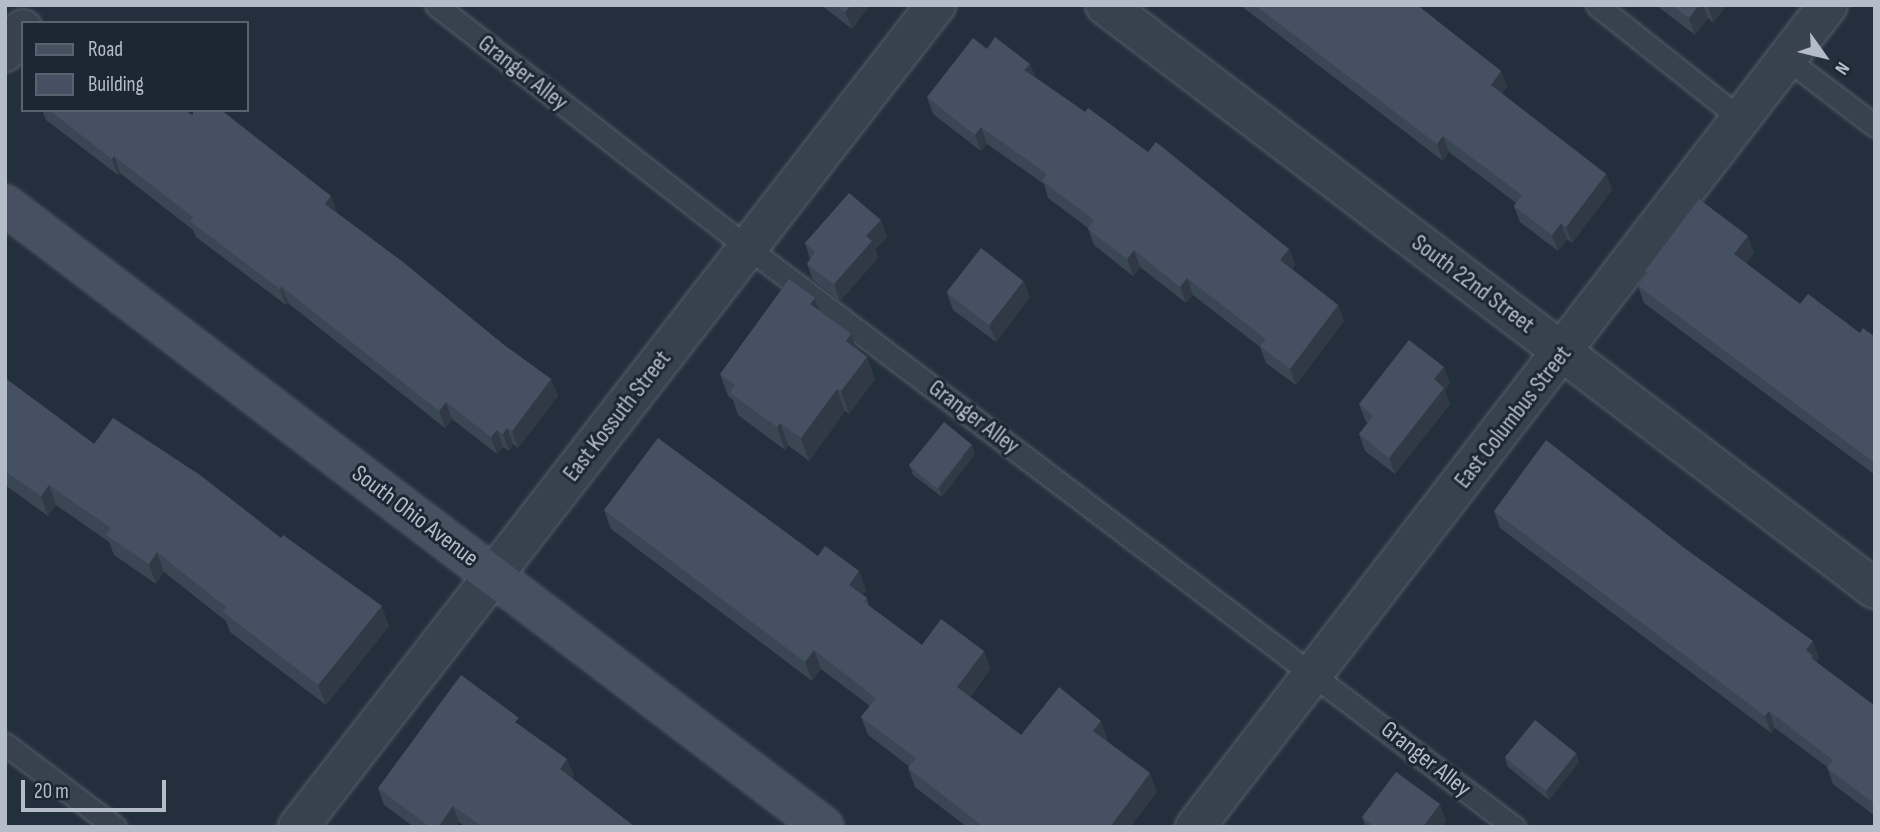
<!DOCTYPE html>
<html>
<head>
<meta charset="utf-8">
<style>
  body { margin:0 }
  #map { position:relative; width:1880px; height:832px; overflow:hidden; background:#242f3e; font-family:"Sofia Sans Condensed",sans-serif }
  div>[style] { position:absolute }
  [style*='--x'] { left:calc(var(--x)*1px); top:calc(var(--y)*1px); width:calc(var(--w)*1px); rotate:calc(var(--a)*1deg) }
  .roads { filter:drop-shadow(0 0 2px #565f6c) drop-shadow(0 0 2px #565f6c) }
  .lane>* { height:21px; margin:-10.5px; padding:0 10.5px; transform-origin:10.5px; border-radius:10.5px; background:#38414e }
  .street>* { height:38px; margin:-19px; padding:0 19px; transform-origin:19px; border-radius:19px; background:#38414e }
  .secondary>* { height:38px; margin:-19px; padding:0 19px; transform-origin:19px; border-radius:19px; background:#465061 }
  .wall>* { inset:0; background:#3b4654 }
  .shaded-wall>* { inset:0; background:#303945 }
  .building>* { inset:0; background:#455162; transform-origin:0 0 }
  span { translate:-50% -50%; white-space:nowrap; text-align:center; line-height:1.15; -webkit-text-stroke:6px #1d2633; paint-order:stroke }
  .street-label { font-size:24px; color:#b4bcc9 }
  .frame { position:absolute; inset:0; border:7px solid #b4bcc9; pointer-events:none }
  .legend { position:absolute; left:21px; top:21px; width:228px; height:91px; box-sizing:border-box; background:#1d2633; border:2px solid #59626f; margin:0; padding:9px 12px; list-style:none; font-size:21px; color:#b4bcc9 }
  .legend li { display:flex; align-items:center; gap:14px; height:35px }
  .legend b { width:35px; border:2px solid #59626f }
  .north { position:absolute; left:1789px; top:21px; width:70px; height:70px; -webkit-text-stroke:5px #1d2633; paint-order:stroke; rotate:124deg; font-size:19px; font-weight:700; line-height:28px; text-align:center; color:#b4bcc9 }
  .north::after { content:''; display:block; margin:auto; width:24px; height:32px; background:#b4bcc9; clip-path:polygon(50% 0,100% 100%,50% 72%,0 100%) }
  .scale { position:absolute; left:21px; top:780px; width:145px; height:32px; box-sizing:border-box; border:4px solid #b4bcc9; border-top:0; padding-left:9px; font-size:21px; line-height:24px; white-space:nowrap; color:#b4bcc9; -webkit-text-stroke:5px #1d2633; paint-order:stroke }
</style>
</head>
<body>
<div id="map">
  <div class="roads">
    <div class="lane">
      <i style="--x:436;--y:5;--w:394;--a:37.9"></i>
      <i style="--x:747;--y:247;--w:962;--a:37.1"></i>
      <i style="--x:1597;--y:5;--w:184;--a:38.4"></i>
      <i style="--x:1787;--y:59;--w:111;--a:37.3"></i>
      <i style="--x:5;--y:744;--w:138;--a:37"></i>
    </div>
    <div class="street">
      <i style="--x:1105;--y:5;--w:966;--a:37.18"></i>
      <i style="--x:5;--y:52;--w:29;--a:-52"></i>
      <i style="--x:298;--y:827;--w:1041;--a:-52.18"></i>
      <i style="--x:1195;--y:827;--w:1037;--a:-52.4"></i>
    </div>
    <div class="secondary">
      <i style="--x:5;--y:205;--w:1028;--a:37.22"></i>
    </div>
  </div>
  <div class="wall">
    <i style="clip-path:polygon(821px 5px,870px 5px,852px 29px)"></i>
    <i style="clip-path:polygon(1240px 5px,1417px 5px,1501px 71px,1507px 87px,1502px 94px,1606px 174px,1612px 190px,1572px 243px,1567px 239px,1558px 251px,1520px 222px,1514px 206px,1516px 203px,1449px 152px,1443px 161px)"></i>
    <i style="clip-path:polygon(1656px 5px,1727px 5px,1713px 23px,1708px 18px,1695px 35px)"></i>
    <i style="clip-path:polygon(987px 49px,1030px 64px,1035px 77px,1085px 112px,1148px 152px,1289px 249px,1295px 265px,1292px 269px,1338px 305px,1344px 321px,1296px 385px,1266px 363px,1260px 347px,1193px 295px,1186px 303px,1140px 267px,1133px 276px,1094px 245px,1088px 229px,1088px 228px,1048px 198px,1044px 184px,987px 144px,981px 151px,933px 114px,927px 97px)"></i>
    <i style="clip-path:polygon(42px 110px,185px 110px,337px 213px,504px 345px,551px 379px,558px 396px,518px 448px,513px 444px,509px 451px,503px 447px,497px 454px,452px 419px,445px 428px,288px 303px,286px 305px,196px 237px,193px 230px,120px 173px,118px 175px,46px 120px)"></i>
    <i style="clip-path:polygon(887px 237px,875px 249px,878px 258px,840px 301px,813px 280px,807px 264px,810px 259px,805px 243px)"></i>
    <i style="clip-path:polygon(1754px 253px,1746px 263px,1800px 304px,1860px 333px,1875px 337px,1875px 475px,1644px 303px,1638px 286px,1646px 275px,1645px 271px)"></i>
    <i style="clip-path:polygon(947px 293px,1030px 297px,996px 342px,953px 310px)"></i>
    <i style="clip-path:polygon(815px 298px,819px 310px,851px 334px,857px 349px,867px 357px,875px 379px,849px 414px,845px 411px,809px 461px,788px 445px,785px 450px,738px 415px,733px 400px,728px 396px,720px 374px)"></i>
    <i style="clip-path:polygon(5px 378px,94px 444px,389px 626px,326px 705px,230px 632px,226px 621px,164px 572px,156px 584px,114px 555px,109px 542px,56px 505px,48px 516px,5px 485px)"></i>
    <i style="clip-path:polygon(1450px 383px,1445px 390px,1450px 404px,1395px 474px,1365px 451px,1359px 434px,1368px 423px,1365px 420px,1359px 404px)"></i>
    <i style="clip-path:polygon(975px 454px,942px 497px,913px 475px,910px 466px)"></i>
    <i style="clip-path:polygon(604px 510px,818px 556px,859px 571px,866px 590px,862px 595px,867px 598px,869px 606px,922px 645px,984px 651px,990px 669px,970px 697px,1021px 735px,1108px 740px,1107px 741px,1157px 792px,1130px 827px,967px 827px,915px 787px,908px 768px,910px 767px,868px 735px,861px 717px,870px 706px,821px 669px,812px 681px,611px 529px)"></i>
    <i style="clip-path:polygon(1494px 511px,1819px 657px,1816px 662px,1875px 706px,1875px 816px,1833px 784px,1827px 767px,1775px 728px,1771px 733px,1500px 528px)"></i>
    <i style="clip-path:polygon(522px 727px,574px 775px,572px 778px,635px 827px,465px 827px,459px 822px,456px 827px,414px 827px,384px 805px,378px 788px)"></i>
    <i style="clip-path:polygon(1576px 753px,1579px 762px,1549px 800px,1508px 767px,1505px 758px)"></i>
    <i style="clip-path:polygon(1362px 817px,1446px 821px,1441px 827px,1366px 827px)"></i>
  </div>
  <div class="shaded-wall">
    <i style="clip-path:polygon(851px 5px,870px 5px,852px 29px,845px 12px)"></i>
    <i style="clip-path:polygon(1699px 5px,1703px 5px,1708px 18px,1695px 35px,1689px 18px)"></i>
    <i style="clip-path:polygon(1708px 5px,1727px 5px,1713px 23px)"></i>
    <i style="clip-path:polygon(1030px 64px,1036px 80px,1024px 70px)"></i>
    <i style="clip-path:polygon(1501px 71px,1507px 87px,1496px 101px,1491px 85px)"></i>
    <i style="clip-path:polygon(981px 127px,987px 144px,981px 151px,975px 135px)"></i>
    <i style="clip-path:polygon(1443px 136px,1449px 152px,1443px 161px,1437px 144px)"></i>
    <i style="clip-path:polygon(114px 156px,120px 173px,118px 175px,112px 159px)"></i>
    <i style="clip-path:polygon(1606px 174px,1612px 190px,1572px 243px,1566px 227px)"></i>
    <i style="clip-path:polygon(331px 196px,337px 212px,325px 204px)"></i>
    <i style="clip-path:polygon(881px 220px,887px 237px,875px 249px,878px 258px,840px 301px,834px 284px,866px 236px)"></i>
    <i style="clip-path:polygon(1561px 223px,1567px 239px,1558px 251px,1552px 235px)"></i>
    <i style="clip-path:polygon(1748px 236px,1754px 253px,1740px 271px,1734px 254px)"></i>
    <i style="clip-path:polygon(1289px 249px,1295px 265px,1286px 277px,1280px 260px)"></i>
    <i style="clip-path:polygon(1134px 250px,1140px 267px,1133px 276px,1127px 259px)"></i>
    <i style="clip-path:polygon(1187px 278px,1193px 295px,1186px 303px,1180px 287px)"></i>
    <i style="clip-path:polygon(1024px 281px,1030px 297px,996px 342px,989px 325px)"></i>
    <i style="clip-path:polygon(281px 286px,288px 303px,286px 305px,280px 289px)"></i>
    <i style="clip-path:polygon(815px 298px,823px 321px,810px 304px)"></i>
    <i style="clip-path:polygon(1338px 305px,1344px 321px,1296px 385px,1290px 369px)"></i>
    <i style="clip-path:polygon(851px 334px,860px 357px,846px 341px)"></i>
    <i style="clip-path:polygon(867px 357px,875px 379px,849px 414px,841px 391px)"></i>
    <i style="clip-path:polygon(1444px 367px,1450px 383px,1445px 390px,1450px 404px,1395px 474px,1389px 458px,1434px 379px)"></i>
    <i style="clip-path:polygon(551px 379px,558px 396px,518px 448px,512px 431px)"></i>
    <i style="clip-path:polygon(837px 389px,845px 411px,809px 461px,801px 438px)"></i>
    <i style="clip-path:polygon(446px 402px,452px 419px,445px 428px,439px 411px)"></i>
    <i style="clip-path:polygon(780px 423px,788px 445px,785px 450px,777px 427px)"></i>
    <i style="clip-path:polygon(507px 428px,513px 444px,509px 451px,503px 434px)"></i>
    <i style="clip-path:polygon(497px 430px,503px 447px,497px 454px,491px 437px)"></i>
    <i style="clip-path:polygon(972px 445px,975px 454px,942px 497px,939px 488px)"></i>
    <i style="clip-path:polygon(49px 485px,56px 505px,48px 516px,41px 496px)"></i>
    <i style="clip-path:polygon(157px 552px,164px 572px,156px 584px,149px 564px)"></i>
    <i style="clip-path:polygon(859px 571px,866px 590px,856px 603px,849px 585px)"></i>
    <i style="clip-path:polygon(382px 606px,389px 626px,326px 705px,318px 685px)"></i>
    <i style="clip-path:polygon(1813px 641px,1819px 657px,1815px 663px,1819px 672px,1806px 650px)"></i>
    <i style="clip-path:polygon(814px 650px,821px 669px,812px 681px,805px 662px)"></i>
    <i style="clip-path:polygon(984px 651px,990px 669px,963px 705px,957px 687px)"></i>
    <i style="clip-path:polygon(1769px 711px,1775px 728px,1771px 733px,1765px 716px)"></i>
    <i style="clip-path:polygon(1101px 721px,1108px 740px,1100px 750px,1093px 731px)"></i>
    <i style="clip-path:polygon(1576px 753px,1579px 762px,1549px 800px,1546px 791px)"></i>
    <i style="clip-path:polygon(567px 759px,574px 775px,566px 786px,560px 769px)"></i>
    <i style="clip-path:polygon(1150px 773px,1157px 792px,1130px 827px,1110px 827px)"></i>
    <i style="clip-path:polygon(1440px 804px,1446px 821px,1441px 827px,1423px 827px)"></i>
    <i style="clip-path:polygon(453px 806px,459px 822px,456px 827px,438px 827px)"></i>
  </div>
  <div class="building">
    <i style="clip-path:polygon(836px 5px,851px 5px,845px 12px)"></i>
    <i style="clip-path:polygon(1255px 5px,1417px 5px,1501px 71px,1491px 85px,1606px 174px,1566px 227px,1561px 223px,1552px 235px,1514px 206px,1522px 195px,1443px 136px,1437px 144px)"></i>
    <i style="clip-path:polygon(1672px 5px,1699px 5px,1689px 18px)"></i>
    <i style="clip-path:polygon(995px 37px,1030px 64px,1024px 70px,1085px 112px,1088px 108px,1148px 152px,1156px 142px,1289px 249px,1280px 260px,1338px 305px,1290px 369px,1260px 346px,1266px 339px,1187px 278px,1180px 287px,1134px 250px,1127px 259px,1088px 229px,1094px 220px,1042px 181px,1047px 174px,981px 127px,975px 135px,927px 97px,973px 38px,987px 49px)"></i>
    <i style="clip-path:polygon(49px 110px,185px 110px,192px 116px,194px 110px,221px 110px,331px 196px,325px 204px,403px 262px,504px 345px,551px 379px,512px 431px,507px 428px,503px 434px,497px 430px,491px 437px,446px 402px,439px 411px,281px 286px,280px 289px,190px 221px,193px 217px,114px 156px,112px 159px)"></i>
    <i style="clip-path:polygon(849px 193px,881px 220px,866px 236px,872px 241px,834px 284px,807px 264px,815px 252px,805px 243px)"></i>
    <i style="clip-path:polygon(1699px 199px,1748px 236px,1734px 254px,1800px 304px,1808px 294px,1860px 333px,1863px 328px,1875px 337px,1875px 463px,1638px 286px,1648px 273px,1645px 271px)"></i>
    <i style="left:981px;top:248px;width:54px;height:56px;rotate:38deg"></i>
    <i style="clip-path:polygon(789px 279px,815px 298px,810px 304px,851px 334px,846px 341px,867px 357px,841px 391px,837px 389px,801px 438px,780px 423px,777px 427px,730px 393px,735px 385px,720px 374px)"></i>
    <i style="clip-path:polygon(1409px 340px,1444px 367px,1434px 379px,1444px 388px,1389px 458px,1359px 434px,1373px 416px,1359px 404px)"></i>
    <i style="clip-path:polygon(5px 378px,94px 444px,113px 418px,200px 475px,281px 538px,283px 535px,382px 606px,318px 685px,223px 612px,226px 607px,157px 552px,149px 564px,106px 535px,111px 528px,49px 485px,41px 496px,5px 471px)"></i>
    <i style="left:944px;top:422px;width:36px;height:56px;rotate:39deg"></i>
    <i style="clip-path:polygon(658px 438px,818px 556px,825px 546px,859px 571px,849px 585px,867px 598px,864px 602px,922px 645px,941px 619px,984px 651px,957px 687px,1021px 735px,1059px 687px,1101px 721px,1093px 731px,1150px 773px,1110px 827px,984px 827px,908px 768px,916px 758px,861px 717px,876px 698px,814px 650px,805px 662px,604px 510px)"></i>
    <i style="clip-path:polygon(1546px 440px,1687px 550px,1813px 641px,1806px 650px,1813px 656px,1811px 658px,1875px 706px,1875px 804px,1827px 768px,1833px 760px,1769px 711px,1765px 716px,1494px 511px)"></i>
    <i style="clip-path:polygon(461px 675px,519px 718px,515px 722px,567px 759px,560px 769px,635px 827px,483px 827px,453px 806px,438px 827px,430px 827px,378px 788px)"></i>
    <i style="left:1535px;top:720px;width:53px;height:48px;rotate:39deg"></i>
    <i style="clip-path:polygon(1396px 772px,1440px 804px,1423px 827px,1375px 827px,1362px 817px)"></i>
  </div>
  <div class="street-label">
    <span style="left:523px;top:73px;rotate:38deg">Granger Alley</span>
    <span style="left:1473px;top:284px;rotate:37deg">South 22nd Street</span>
    <span style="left:617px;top:416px;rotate:-52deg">East Kossuth Street</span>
    <span style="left:974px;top:417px;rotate:37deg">Granger Alley</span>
    <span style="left:1513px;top:417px;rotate:-52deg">East Columbus Street</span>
    <span style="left:415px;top:516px;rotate:37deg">South Ohio Avenue</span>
    <span style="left:1426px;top:759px;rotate:38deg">Granger Alley</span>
  </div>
  <div class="frame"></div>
  <ul class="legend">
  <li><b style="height:9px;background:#465061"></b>Road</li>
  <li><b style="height:19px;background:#455162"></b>Building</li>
  </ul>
  <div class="north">N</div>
  <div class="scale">20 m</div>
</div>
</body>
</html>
